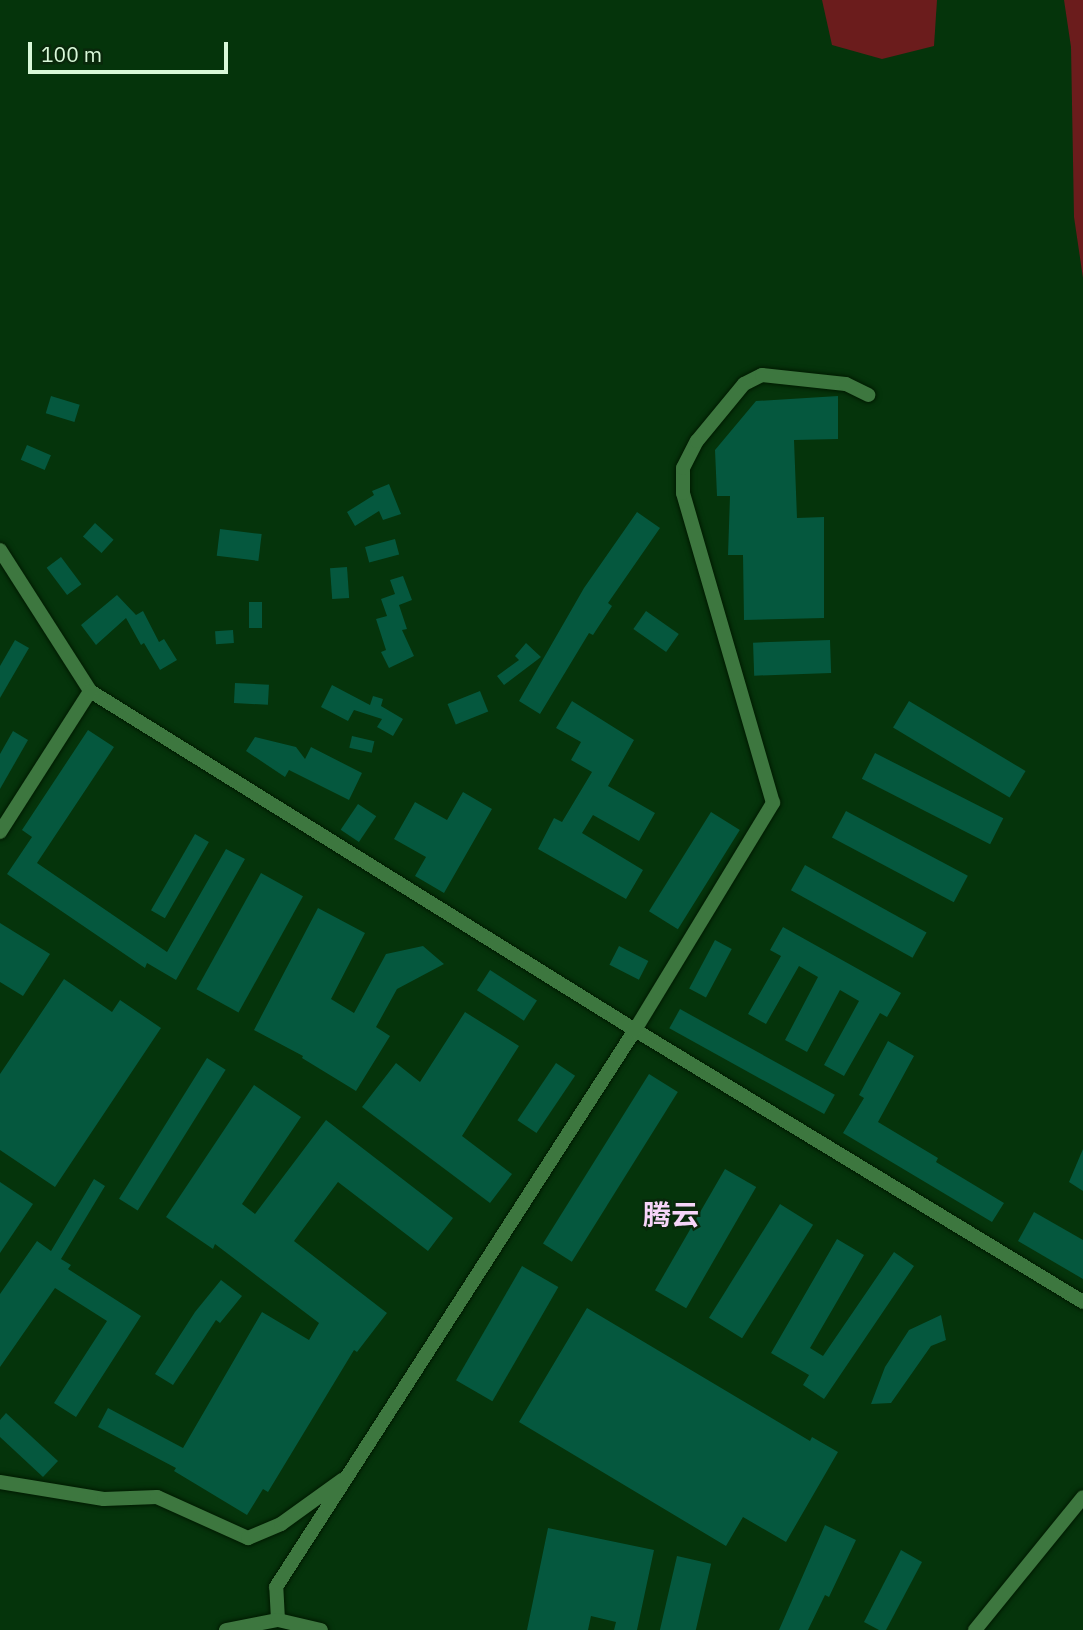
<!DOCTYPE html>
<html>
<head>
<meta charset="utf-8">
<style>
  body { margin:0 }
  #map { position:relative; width:1083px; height:1630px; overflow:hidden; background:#05340b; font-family:"IBM Plex Sans","Noto Sans SC",sans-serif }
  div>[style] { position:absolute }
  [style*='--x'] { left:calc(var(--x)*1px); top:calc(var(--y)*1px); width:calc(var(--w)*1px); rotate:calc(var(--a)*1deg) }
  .green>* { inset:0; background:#6b1c1c }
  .building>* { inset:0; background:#05583e; transform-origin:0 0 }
  .roads { filter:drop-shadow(0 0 2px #001a01) drop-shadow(0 0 2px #001a01) }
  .minor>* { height:14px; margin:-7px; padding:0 7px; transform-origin:7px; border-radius:7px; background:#3d773f }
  span { translate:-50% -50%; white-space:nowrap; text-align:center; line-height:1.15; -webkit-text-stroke:5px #09280b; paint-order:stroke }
  .quarter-label { font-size:28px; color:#f7d5f9; font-weight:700 }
  .scale { position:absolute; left:28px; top:42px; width:200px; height:32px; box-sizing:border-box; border:4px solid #d9f8d9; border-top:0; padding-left:9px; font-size:21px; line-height:24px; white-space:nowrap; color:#d9f8d9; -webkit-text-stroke:5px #09280b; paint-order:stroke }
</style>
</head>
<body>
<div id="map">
  <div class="green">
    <i style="clip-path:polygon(822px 0,937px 0,934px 46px,882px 59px,832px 45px)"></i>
    <i style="clip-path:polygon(1064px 0,1083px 0,1083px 278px,1074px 217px,1071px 47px)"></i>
  </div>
  <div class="building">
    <i style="left:51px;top:396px;width:30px;height:18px;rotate:17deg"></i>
    <i style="clip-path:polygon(838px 396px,838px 439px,794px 440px,797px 518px,824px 517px,824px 618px,744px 620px,743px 555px,728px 555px,730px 496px,717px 496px,715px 450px,756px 401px)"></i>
    <i style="left:27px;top:445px;width:26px;height:16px;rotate:23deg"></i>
    <i style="clip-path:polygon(389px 484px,401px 514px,383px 520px,379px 511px,355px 526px,347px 512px,374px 495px,372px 491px)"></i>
    <i style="clip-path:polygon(637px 512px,660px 528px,608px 603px,612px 606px,593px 635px,589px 633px,540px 714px,519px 701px,584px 588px)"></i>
    <i style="left:95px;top:523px;width:25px;height:18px;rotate:42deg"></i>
    <i style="left:220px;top:529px;width:42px;height:27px;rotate:7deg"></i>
    <i style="left:395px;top:539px;width:16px;height:31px;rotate:75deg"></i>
    <i style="left:61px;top:557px;width:34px;height:18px;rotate:53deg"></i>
    <i style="left:347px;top:567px;width:31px;height:17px;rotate:86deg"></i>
    <i style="clip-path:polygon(403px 576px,412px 600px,399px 605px,407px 629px,402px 630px,414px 656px,389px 668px,381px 652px,386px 650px,376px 619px,387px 616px,381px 599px,395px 594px,390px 580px)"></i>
    <i style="clip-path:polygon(117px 595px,136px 615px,143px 611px,159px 642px,164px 639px,177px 660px,160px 670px,144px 643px,141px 645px,126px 618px,96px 645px,81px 625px)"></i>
    <i style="left:262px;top:602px;width:26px;height:13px;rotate:90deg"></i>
    <i style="left:646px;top:611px;width:40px;height:22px;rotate:35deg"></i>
    <i style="left:233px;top:630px;width:13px;height:18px;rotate:86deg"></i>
    <i style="clip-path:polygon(15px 640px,29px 648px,0 698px,0 666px)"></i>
    <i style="left:830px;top:640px;width:33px;height:77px;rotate:88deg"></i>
    <i style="clip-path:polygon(526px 643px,541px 657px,504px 685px,497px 676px,519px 660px,515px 656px)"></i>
    <i style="left:235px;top:683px;width:34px;height:20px;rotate:3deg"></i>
    <i style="clip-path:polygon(332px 685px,370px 705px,373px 696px,383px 699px,381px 706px,403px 719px,393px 736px,377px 727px,382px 719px,354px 710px,348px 721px,321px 707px)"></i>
    <i style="left:480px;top:691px;width:22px;height:35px;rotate:68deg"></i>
    <i style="clip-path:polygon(572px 701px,634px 740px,608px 786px,655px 813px,639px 841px,593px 815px,582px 833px,643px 870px,626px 899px,538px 849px,554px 818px,562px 822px,592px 772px,571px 760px,581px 742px,556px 728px)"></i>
    <i style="left:909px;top:701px;width:136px;height:31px;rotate:31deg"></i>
    <i style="clip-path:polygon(88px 730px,114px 747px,37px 863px,167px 952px,226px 849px,245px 859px,176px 980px,147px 963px,145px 968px,7px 874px,32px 837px,22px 830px)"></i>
    <i style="clip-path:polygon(13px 731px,28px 740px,0 789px,0 754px)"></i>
    <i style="left:352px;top:736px;width:23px;height:12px;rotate:13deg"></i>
    <i style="clip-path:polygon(255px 737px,296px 747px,305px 759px,311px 747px,362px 773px,349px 800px,289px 770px,285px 777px,246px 751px)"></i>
    <i style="left:875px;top:753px;width:144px;height:29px;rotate:27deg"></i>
    <i style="clip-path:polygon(463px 792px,492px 809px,444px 893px,415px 876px,426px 857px,394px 839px,415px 802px,447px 820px)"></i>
    <i style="left:358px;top:804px;width:22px;height:31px;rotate:34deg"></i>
    <i style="left:846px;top:811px;width:138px;height:30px;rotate:28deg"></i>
    <i style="left:711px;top:812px;width:34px;height:117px;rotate:32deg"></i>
    <i style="left:195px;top:834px;width:16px;height:88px;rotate:30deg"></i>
    <i style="left:805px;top:865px;width:139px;height:29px;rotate:29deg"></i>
    <i style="left:261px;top:873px;width:48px;height:133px;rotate:29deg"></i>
    <i style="clip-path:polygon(318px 908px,365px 933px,331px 999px,354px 1013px,386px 954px,423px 946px,444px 964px,397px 989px,376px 1027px,390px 1036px,356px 1091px,302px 1058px,303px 1056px,254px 1030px)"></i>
    <i style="clip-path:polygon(0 923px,50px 954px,23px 996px,0 982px)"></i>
    <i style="clip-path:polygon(783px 927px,901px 993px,887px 1017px,880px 1013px,844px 1076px,824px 1065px,859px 1001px,840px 990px,807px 1052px,785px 1040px,818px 977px,799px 966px,766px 1024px,748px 1014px,781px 956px,770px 950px)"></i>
    <i style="left:715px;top:940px;width:19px;height:55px;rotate:28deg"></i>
    <i style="left:619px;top:946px;width:33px;height:21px;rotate:27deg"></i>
    <i style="left:490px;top:970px;width:56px;height:24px;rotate:33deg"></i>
    <i style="clip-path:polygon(64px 979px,112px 1012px,120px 1000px,161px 1028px,55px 1187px,0 1150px,0 1074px)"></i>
    <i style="left:680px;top:1009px;width:177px;height:22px;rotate:29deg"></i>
    <i style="clip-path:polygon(465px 1012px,519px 1046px,462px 1136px,512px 1174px,490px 1203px,362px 1107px,396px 1063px,420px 1082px)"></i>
    <i style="clip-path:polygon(888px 1041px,914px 1056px,878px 1122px,938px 1158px,936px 1162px,1004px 1203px,992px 1222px,843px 1133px,864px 1098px,859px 1095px)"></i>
    <i style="left:207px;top:1058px;width:22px;height:166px;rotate:32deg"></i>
    <i style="left:556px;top:1063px;width:23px;height:69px;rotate:34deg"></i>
    <i style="left:649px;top:1074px;width:34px;height:200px;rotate:32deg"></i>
    <i style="clip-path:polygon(254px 1085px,301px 1117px,242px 1204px,255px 1214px,326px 1120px,453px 1218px,428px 1251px,338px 1182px,294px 1241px,387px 1313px,357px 1352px,354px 1350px,268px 1492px,263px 1489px,247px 1515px,174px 1471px,176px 1468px,98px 1427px,108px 1408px,183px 1448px,262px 1312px,309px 1340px,319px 1323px,215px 1244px,213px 1249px,166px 1217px)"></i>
    <i style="clip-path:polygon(1083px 1149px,1083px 1191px,1069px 1182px)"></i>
    <i style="left:725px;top:1169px;width:36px;height:140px;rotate:30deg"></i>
    <i style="clip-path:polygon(94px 1179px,105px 1186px,61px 1259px,71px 1265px,68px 1269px,141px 1316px,76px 1417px,54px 1403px,107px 1321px,55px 1288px,0 1367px,0 1294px,37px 1241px,51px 1251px)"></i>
    <i style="clip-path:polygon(0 1182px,33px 1204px,0 1253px)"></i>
    <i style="left:780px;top:1204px;width:39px;height:134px;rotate:32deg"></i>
    <i style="clip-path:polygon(1034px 1212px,1083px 1240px,1083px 1279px,1018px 1241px)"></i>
    <i style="clip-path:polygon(837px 1239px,864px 1255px,810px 1348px,823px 1356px,894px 1252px,914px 1266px,824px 1399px,803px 1385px,809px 1375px,771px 1353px)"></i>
    <i style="left:522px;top:1266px;width:42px;height:132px;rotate:30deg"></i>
    <i style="clip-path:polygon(221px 1280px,242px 1296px,220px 1323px,216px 1320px,173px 1385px,155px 1374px,195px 1312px)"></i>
    <i style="clip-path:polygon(587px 1308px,810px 1441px,812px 1437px,838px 1452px,786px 1542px,743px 1517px,726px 1546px,519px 1422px)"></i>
    <i style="clip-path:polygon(941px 1315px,946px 1340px,931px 1346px,891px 1403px,871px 1404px,885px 1367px,909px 1330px)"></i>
    <i style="clip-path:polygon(6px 1413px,58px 1461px,43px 1477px,0 1437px,0 1420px)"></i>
    <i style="clip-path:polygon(825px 1525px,856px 1540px,829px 1597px,825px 1595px,808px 1630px,779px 1630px)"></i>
    <i style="clip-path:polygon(548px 1528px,654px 1550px,637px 1630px,614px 1630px,616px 1622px,591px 1616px,588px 1630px,527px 1630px)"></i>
    <i style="clip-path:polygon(901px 1550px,922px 1562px,886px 1630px,879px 1630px,864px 1622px)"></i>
    <i style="left:677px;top:1556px;width:35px;height:76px;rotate:13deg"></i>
  </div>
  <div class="roads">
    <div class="minor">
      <i style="--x:0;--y:550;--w:167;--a:57.4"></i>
      <i style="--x:90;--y:691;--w:642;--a:31.88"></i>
      <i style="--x:635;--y:1030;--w:524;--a:31.26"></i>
      <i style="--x:0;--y:832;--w:167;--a:-57.4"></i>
      <i style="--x:0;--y:1482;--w:105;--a:9.3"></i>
      <i style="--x:104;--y:1499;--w:53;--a:-2.2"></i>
      <i style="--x:157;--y:1497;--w:100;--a:24.3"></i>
      <i style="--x:248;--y:1538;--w:36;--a:-23"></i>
      <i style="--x:281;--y:1524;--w:75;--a:-35.8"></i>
      <i style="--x:278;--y:1620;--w:33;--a:-93"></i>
      <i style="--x:276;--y:1587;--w:663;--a:-57.2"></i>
      <i style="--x:635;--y:1030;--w:266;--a:-58.7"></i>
      <i style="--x:773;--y:803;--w:323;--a:-106.2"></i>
      <i style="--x:683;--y:493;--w:25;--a:-90"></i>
      <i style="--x:683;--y:468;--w:30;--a:-63"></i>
      <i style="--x:697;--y:441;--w:74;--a:-50.5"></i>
      <i style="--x:744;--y:384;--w:20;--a:-27"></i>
      <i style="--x:762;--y:375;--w:84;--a:6.1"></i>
      <i style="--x:846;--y:384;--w:25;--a:26"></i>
      <i style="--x:226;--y:1630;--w:53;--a:-10.9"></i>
      <i style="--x:278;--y:1620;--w:44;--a:13.1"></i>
      <i style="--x:975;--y:1630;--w:171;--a:-50.9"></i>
    </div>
  </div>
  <div class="quarter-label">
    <span style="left:671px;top:1215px">腾云</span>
  </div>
  <div class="scale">100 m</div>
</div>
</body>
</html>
